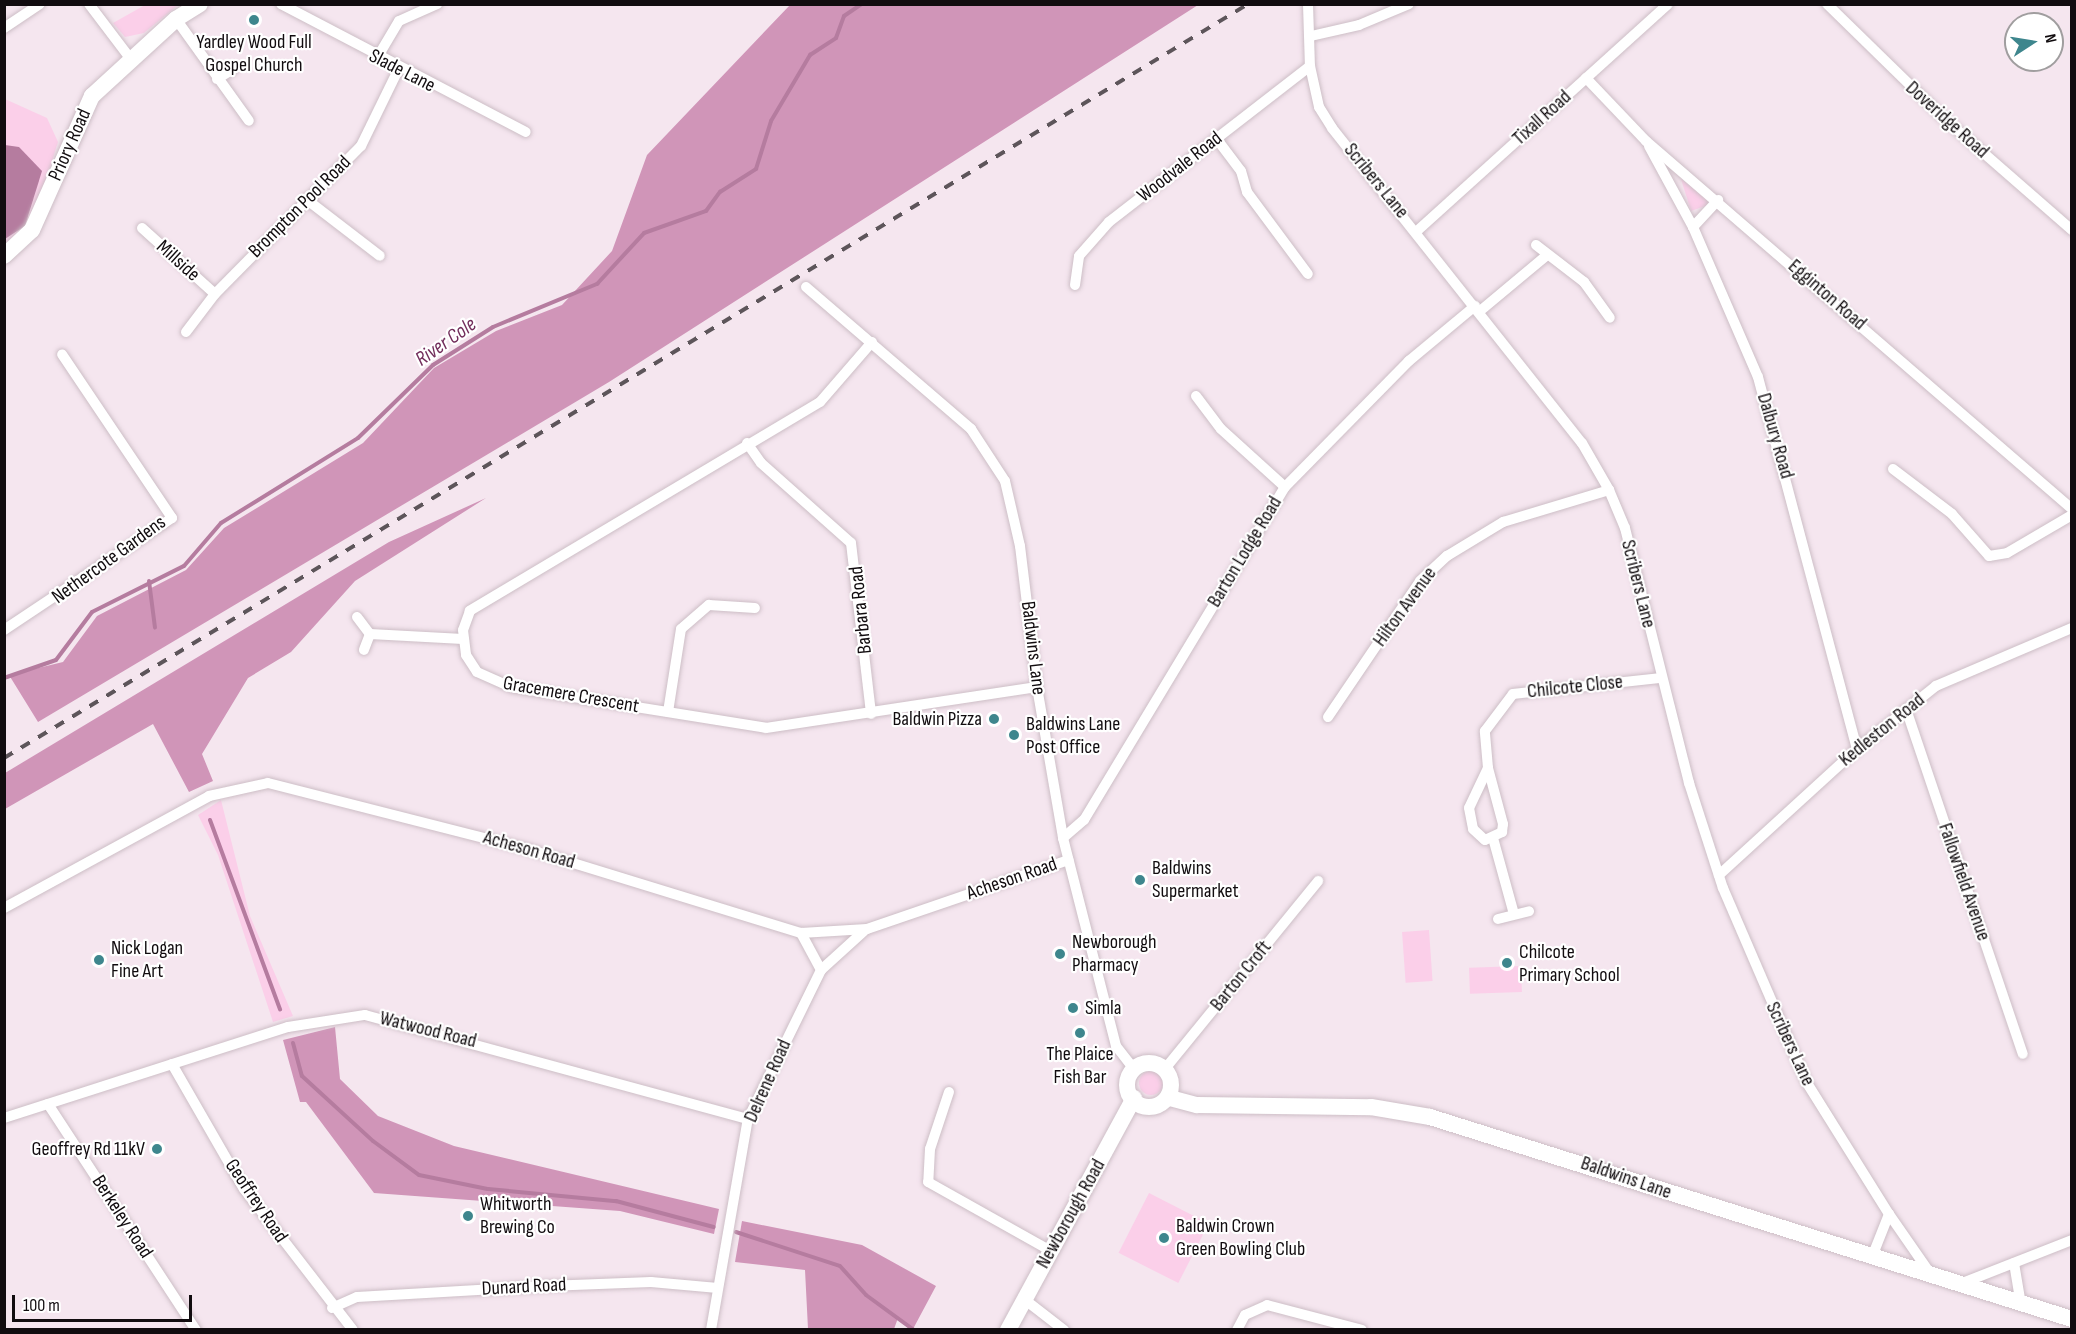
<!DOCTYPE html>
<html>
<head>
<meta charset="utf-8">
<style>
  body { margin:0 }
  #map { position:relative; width:2076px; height:1334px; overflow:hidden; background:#f5e6ef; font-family:"Sofia Sans Condensed",sans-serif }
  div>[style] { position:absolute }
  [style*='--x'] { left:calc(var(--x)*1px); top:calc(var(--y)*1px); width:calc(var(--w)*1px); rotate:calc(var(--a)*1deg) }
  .green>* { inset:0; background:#fbcfe9; transform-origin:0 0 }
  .round { border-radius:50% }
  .forest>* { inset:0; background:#d095b8 }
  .water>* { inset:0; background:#b57c9f }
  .stream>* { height:4px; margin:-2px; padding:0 2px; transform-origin:2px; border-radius:2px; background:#b57c9f }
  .roads { filter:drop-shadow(0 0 2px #cdbec6) drop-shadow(0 0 2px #cdbec6) }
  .street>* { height:10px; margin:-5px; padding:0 5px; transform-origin:5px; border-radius:5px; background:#fff }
  .secondary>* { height:16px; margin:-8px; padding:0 8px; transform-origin:8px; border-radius:8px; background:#fff }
  .secondary>.ring { margin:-8px; padding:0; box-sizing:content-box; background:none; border:16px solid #fff; border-radius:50% }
  .rail>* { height:4px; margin-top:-2px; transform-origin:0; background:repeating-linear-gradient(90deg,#5d555a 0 10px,transparent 0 20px) }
  .dots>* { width:16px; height:16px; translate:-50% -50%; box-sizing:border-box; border:3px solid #fff; border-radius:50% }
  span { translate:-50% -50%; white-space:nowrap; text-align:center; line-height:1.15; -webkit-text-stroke:4.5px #fff; paint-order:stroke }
  .poi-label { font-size:20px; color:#110c0f }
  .right { translate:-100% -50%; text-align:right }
  .left { translate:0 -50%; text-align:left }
  .street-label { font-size:20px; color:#110c0f }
  .water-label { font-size:21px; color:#722d5b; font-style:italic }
  .frame { position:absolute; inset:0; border:6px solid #110c0f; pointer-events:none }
  .north { position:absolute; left:2004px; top:12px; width:60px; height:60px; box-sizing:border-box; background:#fff; border:2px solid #a09e9f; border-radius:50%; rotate:78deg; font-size:16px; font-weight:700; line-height:24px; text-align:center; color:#110c0f }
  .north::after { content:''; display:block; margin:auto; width:21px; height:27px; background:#3e868d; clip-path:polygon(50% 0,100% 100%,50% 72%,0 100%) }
  .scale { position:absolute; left:12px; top:1295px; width:180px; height:27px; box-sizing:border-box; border:3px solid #110c0f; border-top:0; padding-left:8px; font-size:18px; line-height:21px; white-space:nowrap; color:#110c0f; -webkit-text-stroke:4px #fff; paint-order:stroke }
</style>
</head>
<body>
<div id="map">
  <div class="green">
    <i style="clip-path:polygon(145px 5px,178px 5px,144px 33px,125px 37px,113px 23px)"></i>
    <i style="clip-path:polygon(5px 99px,47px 118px,58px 142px,33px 222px,5px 243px)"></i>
    <i style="clip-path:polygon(1681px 179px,1711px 201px,1708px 205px,1691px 211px)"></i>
    <i style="clip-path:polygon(221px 800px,250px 916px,293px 1016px,273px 1022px,218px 855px,198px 815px)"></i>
    <i style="left:1429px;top:930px;width:51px;height:27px;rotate:86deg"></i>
    <i style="left:1521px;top:966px;width:26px;height:52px;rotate:88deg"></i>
    <i class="round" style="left:1139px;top:1071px;width:24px;height:24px"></i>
    <i style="left:1149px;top:1193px;width:67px;height:67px;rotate:27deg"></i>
  </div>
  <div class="forest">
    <i style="clip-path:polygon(790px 5px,1198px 5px,609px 382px,38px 722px,9px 675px,63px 662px,97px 616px,186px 570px,224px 528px,363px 443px,434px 368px,496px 331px,562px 305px,612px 251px,647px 155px)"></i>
    <i style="clip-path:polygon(486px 498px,355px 581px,291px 652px,248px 678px,202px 754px,213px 781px,189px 792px,153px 724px,5px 809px,5px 773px,389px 542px)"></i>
    <i style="clip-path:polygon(335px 1027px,340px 1079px,378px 1116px,454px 1146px,719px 1209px,714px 1234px,620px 1211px,374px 1193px,306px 1102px,300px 1102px,283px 1040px)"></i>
    <i style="clip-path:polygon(742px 1221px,862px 1245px,936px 1286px,913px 1329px,898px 1318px,894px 1329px,808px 1329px,805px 1270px,735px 1262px)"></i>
  </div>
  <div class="water">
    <i style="clip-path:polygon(5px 145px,19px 147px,42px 171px,25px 226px,5px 239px)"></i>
  </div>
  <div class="stream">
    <i style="--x:149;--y:581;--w:47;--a:82.7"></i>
    <i style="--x:4;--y:678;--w:55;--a:-19.1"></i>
    <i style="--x:56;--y:660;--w:60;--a:-53.1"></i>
    <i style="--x:92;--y:612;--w:103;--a:-26.6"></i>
    <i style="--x:184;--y:566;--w:57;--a:-49.3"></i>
    <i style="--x:221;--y:523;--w:161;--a:-31.8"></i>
    <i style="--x:358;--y:438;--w:105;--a:-44.2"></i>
    <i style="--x:433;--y:365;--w:71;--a:-32.3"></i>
    <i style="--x:493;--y:327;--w:113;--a:-22.5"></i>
    <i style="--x:597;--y:284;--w:69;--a:-47.3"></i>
    <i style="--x:644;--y:233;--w:66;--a:-19.5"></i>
    <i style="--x:706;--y:211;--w:24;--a:-54"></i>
    <i style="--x:720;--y:192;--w:43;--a:-32.6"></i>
    <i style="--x:756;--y:169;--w:50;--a:-72.6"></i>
    <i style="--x:771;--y:121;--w:77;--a:-59.4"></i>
    <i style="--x:810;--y:55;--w:31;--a:-33"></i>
    <i style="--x:836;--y:38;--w:23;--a:-70"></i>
    <i style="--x:844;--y:16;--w:22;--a:-34"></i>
    <i style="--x:210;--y:820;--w:202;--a:69.7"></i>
    <i style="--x:293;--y:1043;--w:34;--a:75"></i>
    <i style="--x:302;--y:1076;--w:96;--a:42.5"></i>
    <i style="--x:373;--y:1141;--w:57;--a:36.5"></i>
    <i style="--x:419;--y:1175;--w:70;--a:11.5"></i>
    <i style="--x:488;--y:1189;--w:129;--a:5.4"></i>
    <i style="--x:616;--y:1201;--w:101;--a:14.9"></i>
    <i style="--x:736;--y:1232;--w:109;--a:18.1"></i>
    <i style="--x:840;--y:1266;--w:39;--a:48"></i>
    <i style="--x:866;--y:1295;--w:59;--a:36.1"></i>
  </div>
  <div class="roads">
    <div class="street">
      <i style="--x:89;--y:4;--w:68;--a:52.8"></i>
      <i style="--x:281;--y:4;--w:276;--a:27.6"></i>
      <i style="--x:1308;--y:4;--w:62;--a:88.2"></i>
      <i style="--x:1310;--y:66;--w:42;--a:77.6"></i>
      <i style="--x:1319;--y:107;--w:25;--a:58"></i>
      <i style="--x:1332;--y:128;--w:402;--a:51.6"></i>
      <i style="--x:1582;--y:443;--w:54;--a:60.1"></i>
      <i style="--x:1609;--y:490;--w:41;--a:67.2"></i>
      <i style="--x:1625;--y:528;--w:263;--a:75.9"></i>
      <i style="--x:1689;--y:783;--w:110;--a:72.1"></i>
      <i style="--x:1723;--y:888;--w:212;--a:66.7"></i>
      <i style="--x:1807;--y:1083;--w:155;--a:58"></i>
      <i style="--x:1889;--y:1214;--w:46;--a:111.6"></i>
      <i style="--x:1827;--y:4;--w:168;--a:44.3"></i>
      <i style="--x:1947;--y:121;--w:166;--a:41.1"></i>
      <i style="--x:176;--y:19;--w:125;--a:54.4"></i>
      <i style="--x:4;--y:28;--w:43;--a:-33.7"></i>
      <i style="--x:1311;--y:36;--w:49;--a:-12.9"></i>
      <i style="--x:1359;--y:25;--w:54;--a:-22.8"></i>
      <i style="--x:377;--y:58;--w:43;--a:-59.3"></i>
      <i style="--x:399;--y:21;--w:42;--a:-24.1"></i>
      <i style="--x:1586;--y:78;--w:87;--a:46.4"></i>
      <i style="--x:1646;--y:141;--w:563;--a:40.82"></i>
      <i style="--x:217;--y:79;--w:19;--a:-32"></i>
      <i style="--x:1216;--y:138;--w:41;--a:52.9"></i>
      <i style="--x:1241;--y:171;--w:22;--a:74"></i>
      <i style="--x:1247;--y:192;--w:102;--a:53.4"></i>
      <i style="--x:1649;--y:146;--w:92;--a:61.5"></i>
      <i style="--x:1693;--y:227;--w:163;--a:66.6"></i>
      <i style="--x:1758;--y:377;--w:385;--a:75.1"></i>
      <i style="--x:306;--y:199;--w:93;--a:37.6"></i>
      <i style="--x:1693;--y:227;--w:37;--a:-47"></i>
      <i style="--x:142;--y:228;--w:98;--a:42.1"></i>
      <i style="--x:1417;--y:231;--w:338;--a:-42.1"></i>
      <i style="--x:1536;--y:245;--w:61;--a:37.6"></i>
      <i style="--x:1584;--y:282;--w:44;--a:54.2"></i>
      <i style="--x:1075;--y:285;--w:29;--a:-82"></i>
      <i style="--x:1079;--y:256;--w:45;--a:-48.6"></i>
      <i style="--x:1109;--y:222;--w:254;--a:-37.8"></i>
      <i style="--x:806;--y:287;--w:218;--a:40.7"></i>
      <i style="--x:971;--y:429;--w:62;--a:56.8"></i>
      <i style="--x:1005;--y:481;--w:67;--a:77"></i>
      <i style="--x:1020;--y:546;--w:142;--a:83.1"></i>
      <i style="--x:1037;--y:687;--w:153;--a:80.2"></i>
      <i style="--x:1063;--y:838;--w:215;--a:75.7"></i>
      <i style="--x:1116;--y:1046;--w:28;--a:52"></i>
      <i style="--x:1480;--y:311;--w:86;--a:-39.8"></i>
      <i style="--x:186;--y:332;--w:48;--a:-52.7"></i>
      <i style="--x:215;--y:294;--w:208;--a:-45.4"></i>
      <i style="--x:361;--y:146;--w:85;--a:-64"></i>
      <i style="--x:872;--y:342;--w:79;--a:130.9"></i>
      <i style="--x:820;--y:402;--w:408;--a:149.2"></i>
      <i style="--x:470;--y:611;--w:20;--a:110"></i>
      <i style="--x:463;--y:630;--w:25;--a:83"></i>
      <i style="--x:466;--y:655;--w:20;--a:57"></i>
      <i style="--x:477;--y:672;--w:37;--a:24"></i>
      <i style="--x:511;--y:687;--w:258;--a:9.1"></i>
      <i style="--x:766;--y:728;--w:274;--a:-8.6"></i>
      <i style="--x:1196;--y:396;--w:41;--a:52.9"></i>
      <i style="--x:1221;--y:429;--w:86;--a:42.2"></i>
      <i style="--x:747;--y:443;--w:24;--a:55"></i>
      <i style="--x:761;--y:463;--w:120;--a:41.6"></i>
      <i style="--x:851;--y:543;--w:172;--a:83.3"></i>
      <i style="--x:1893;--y:469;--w:74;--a:37.3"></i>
      <i style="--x:1952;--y:514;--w:56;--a:48.6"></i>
      <i style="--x:1989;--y:556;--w:18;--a:-9"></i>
      <i style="--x:2007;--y:553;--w:75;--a:-30.3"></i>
      <i style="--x:357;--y:617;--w:21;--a:53"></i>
      <i style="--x:370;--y:634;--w:17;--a:111"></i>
      <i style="--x:4;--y:630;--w:202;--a:-33.7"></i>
      <i style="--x:172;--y:518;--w:197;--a:-123.9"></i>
      <i style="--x:370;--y:634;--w:93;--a:3.1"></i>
      <i style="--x:1906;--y:709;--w:364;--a:71.3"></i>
      <i style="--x:668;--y:712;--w:84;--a:-81.1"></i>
      <i style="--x:681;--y:629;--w:37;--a:-41"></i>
      <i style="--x:709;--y:605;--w:46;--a:3.7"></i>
      <i style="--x:1328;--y:717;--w:164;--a:-55.9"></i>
      <i style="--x:1420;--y:581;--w:37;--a:-43"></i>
      <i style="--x:1447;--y:556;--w:66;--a:-31.3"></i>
      <i style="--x:1503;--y:522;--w:111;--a:-16.8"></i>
      <i style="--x:1488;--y:768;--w:44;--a:115.4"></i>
      <i style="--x:1469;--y:808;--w:21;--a:79"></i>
      <i style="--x:1473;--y:829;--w:16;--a:43"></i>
      <i style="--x:1485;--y:840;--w:19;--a:-25"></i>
      <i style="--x:1502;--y:832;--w:8;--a:-83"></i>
      <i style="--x:1503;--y:824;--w:58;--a:-105"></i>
      <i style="--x:1488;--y:768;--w:37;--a:-95"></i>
      <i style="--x:1485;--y:731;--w:46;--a:-52.9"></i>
      <i style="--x:1513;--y:694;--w:149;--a:-6.2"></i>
      <i style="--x:1063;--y:838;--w:28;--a:-41"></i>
      <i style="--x:1084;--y:820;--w:389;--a:-58.9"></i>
      <i style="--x:1285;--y:487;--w:177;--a:-45.5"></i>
      <i style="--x:1409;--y:361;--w:86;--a:-39.8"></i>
      <i style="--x:1493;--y:838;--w:79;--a:74.6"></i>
      <i style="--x:1719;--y:875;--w:187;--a:-42.4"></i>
      <i style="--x:1857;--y:749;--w:101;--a:-38.6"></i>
      <i style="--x:1936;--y:686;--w:148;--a:-23.1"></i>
      <i style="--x:4;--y:908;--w:234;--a:-28.6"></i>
      <i style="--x:209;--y:796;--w:60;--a:-12.4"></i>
      <i style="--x:268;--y:783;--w:275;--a:14.3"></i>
      <i style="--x:534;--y:851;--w:279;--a:17.1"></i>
      <i style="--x:801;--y:933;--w:66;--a:-3.5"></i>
      <i style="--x:867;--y:929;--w:213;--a:-18.9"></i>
      <i style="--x:1498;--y:919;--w:32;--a:-14"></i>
      <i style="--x:801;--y:933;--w:42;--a:61.6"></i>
      <i style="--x:172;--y:1064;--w:144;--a:60.1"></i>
      <i style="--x:244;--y:1189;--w:178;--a:52.3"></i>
      <i style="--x:1164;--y:1070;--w:244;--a:-50.8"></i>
      <i style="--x:949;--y:1092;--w:60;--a:108.4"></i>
      <i style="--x:930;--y:1149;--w:33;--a:93"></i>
      <i style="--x:928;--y:1182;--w:141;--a:29.3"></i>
      <i style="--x:48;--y:1104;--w:270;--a:56.8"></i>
      <i style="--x:4;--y:1118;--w:298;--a:-17.8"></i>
      <i style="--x:288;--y:1027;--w:78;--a:-8.9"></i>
      <i style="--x:365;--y:1015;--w:397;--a:15.2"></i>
      <i style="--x:1889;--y:1214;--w:75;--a:55.3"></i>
      <i style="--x:2014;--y:1263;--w:43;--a:80.5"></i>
      <i style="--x:1960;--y:1284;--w:120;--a:-21.4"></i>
      <i style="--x:1024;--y:1299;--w:51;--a:37.8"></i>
      <i style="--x:332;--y:1308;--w:27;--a:-24"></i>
      <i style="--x:357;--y:1297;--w:190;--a:-3.3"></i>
      <i style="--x:547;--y:1286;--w:104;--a:-2.2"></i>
      <i style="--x:651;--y:1282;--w:67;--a:5.1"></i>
      <i style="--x:711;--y:1330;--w:214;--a:-80.1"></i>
      <i style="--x:748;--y:1119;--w:166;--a:-63.9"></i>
      <i style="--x:821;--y:970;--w:58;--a:-42.2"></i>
      <i style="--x:1237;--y:1330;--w:17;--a:-62"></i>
      <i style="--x:1245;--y:1315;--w:24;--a:-24"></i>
      <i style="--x:1267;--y:1305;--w:98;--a:14.7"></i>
    </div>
    <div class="secondary">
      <i style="--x:4;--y:256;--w:38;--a:-43"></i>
      <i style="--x:32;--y:230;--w:147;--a:-65.9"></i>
      <i style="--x:92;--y:96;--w:114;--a:-42.5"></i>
      <i style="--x:176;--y:19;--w:28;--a:-32"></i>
      <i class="ring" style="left:1127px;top:1063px;width:28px;height:28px"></i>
      <i style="--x:1170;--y:1098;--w:28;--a:15"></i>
      <i style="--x:1197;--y:1105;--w:174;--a:0.7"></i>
      <i style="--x:1371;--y:1107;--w:60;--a:9.6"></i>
      <i style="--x:1430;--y:1117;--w:673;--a:17.47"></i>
      <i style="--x:1008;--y:1330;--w:264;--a:-61.5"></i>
    </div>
  </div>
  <div class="rail">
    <i style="--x:4;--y:758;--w:1455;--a:-31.22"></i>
  </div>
  <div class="dots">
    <i style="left:254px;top:20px;background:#3e868d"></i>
    <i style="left:994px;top:719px;background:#3e868d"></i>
    <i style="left:1014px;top:735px;background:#3e868d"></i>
    <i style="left:1140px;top:880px;background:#3e868d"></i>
    <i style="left:1060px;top:954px;background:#3e868d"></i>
    <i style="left:99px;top:960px;background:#3e868d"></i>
    <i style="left:1507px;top:963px;background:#3e868d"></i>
    <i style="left:1073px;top:1008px;background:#3e868d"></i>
    <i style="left:1080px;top:1033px;background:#3e868d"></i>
    <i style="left:157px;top:1149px;background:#3e868d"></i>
    <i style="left:468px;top:1216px;background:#3e868d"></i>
    <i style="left:1164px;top:1238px;background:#3e868d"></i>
  </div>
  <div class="poi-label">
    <span style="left:254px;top:54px">Yardley Wood Full<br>Gospel Church</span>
    <span class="right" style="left:982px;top:719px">Baldwin Pizza</span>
    <span class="left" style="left:1026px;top:736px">Baldwins Lane<br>Post Office</span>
    <span class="left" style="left:1152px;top:880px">Baldwins<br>Supermarket</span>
    <span class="left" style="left:1072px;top:954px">Newborough<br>Pharmacy</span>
    <span class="left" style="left:111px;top:960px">Nick Logan<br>Fine Art</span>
    <span class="left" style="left:1519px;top:964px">Chilcote<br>Primary School</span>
    <span class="left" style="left:1085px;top:1008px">Simla</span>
    <span style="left:1080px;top:1066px">The Plaice<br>Fish Bar</span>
    <span class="right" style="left:145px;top:1149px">Geoffrey Rd 11kV</span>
    <span class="left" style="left:480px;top:1216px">Whitworth<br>Brewing Co</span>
    <span class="left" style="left:1176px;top:1238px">Baldwin Crown<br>Green Bowling Club</span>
  </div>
  <div class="street-label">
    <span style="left:402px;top:71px;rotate:27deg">Slade Lane</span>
    <span style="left:1542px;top:118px;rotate:-42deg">Tixall Road</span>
    <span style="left:1947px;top:120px;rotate:42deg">Doveridge Road</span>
    <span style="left:70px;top:145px;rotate:-66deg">Priory Road</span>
    <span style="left:1180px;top:167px;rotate:-38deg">Woodvale Road</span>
    <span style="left:1376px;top:181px;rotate:51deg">Scribers Lane</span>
    <span style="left:300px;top:207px;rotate:-45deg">Brompton Pool Road</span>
    <span style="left:178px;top:261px;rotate:42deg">Millside</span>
    <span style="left:1827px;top:295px;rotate:41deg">Egginton Road</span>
    <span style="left:1775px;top:436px;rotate:74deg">Dalbury Road</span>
    <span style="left:1245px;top:552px;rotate:-59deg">Barton Lodge Road</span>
    <span style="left:109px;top:560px;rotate:-36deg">Nethercote Gardens</span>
    <span style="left:1638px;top:584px;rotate:76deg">Scribers Lane</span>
    <span style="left:1405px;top:607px;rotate:-54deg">Hilton Avenue</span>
    <span style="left:861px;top:610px;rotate:-96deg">Barbara Road</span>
    <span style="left:1033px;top:648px;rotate:83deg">Baldwins Lane</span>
    <span style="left:1575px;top:687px;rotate:-6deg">Chilcote Close</span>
    <span style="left:571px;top:695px;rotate:10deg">Gracemere Crescent</span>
    <span style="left:1882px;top:730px;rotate:-39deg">Kedleston Road</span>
    <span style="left:529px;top:850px;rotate:16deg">Acheson Road</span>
    <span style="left:1012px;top:879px;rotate:-19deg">Acheson Road</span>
    <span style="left:1964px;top:882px;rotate:71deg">Fallowfield Avenue</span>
    <span style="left:1241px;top:976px;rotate:-51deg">Barton Croft</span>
    <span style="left:428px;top:1030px;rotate:14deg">Watwood Road</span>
    <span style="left:1790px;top:1044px;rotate:65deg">Scribers Lane</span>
    <span style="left:768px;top:1081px;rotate:-66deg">Delrene Road</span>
    <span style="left:1626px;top:1178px;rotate:19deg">Baldwins Lane</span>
    <span style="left:256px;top:1201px;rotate:56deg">Geoffrey Road</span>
    <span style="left:1071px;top:1214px;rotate:-61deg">Newborough Road</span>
    <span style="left:122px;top:1217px;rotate:57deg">Berkeley Road</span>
    <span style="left:524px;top:1287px;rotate:-3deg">Dunard Road</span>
  </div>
  <div class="water-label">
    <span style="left:446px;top:342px;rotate:-35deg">River Cole</span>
  </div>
  <div class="frame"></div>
  <div class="north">N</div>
  <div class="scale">100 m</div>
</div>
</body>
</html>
